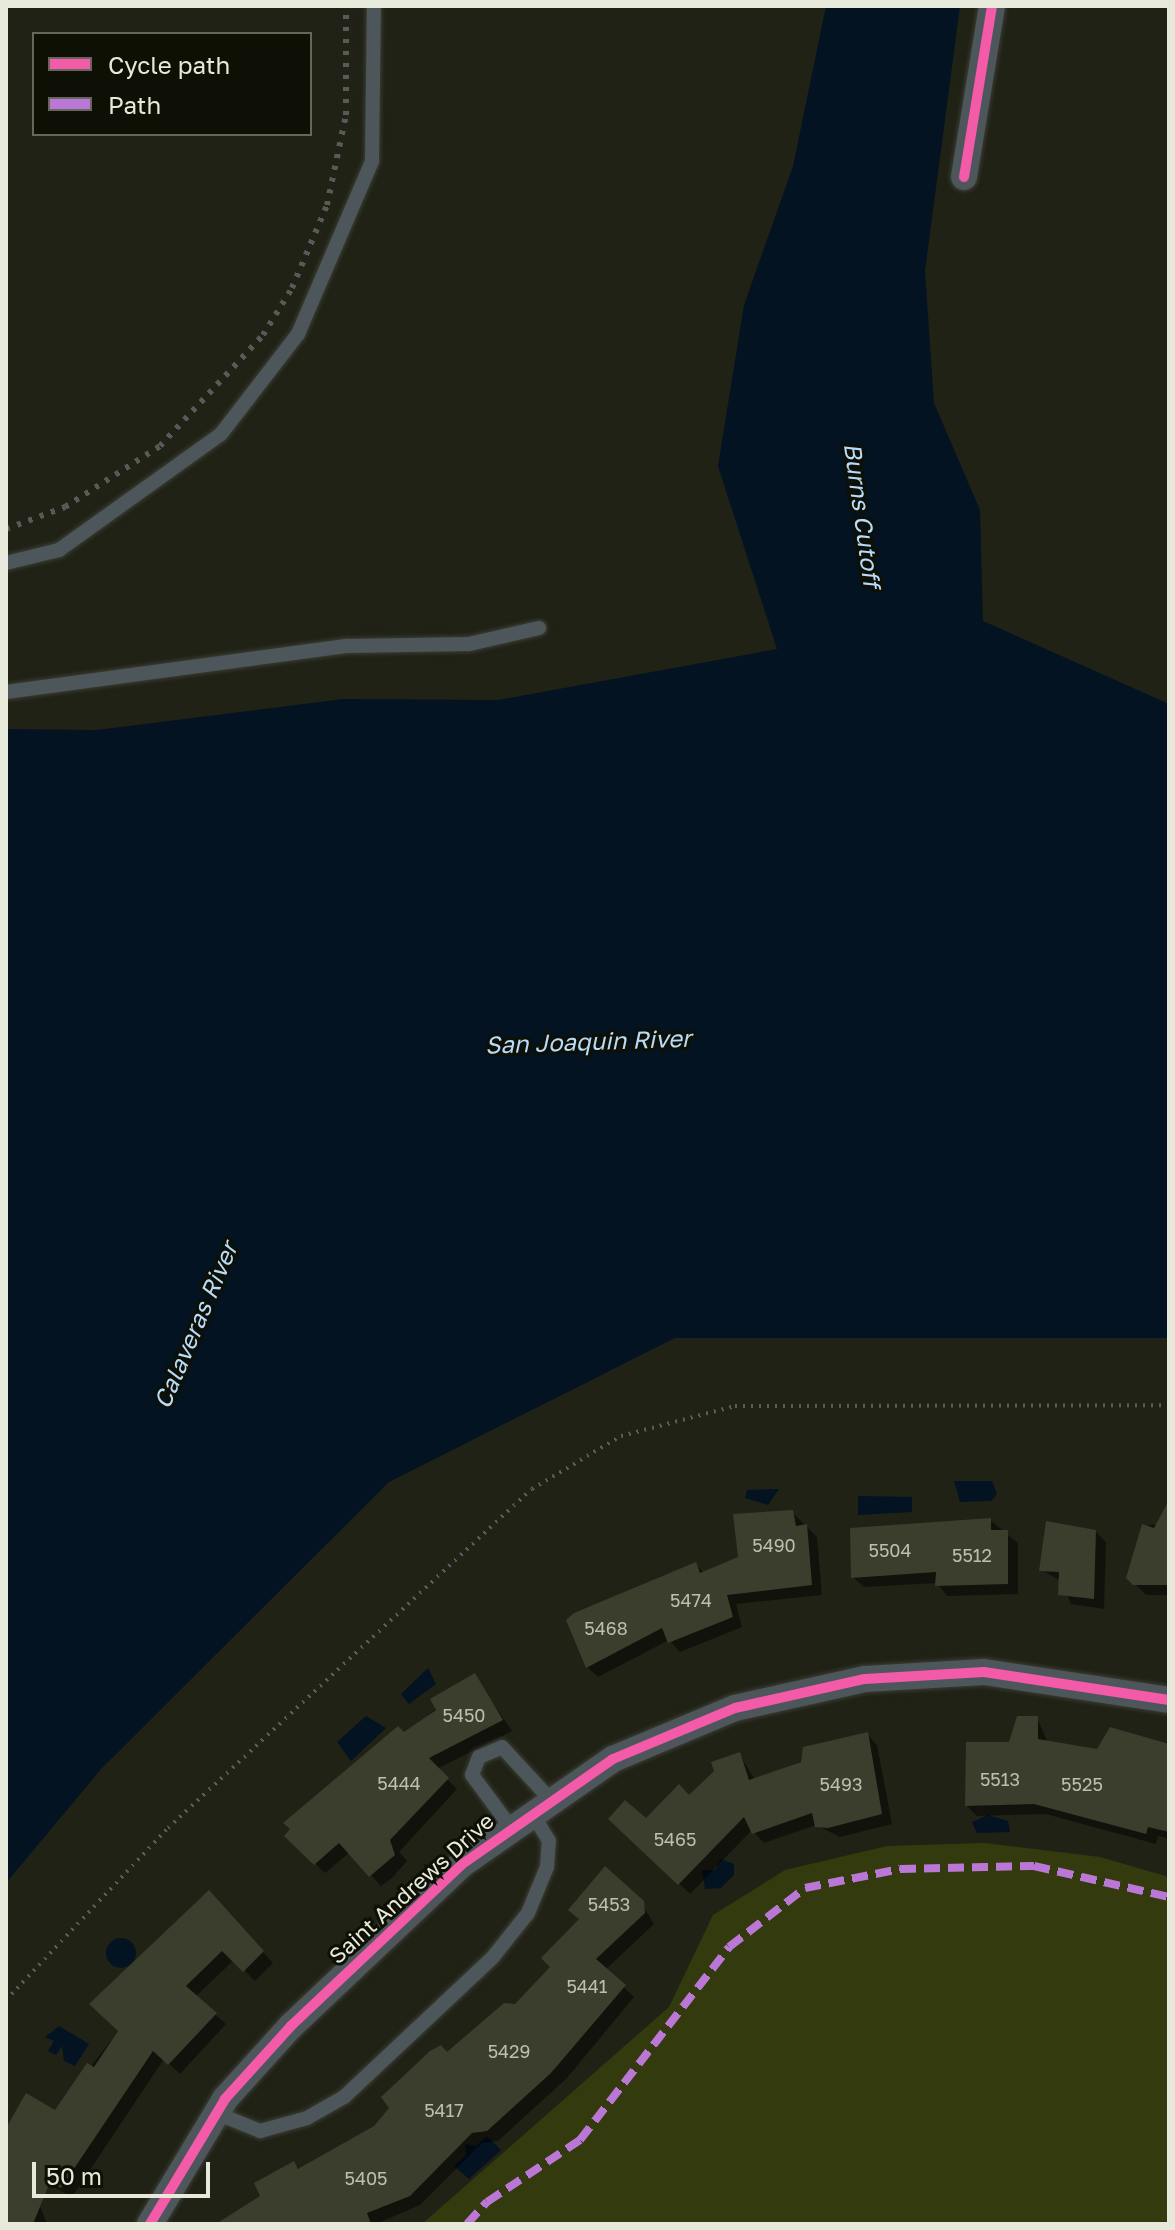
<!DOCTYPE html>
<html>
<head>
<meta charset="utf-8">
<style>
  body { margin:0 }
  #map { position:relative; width:1175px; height:2230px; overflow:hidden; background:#202216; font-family:"Golos Text",sans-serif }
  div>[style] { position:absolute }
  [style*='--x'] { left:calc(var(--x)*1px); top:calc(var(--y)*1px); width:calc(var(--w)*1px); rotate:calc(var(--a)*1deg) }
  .green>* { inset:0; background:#333a0d }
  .water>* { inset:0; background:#031321 }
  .round { border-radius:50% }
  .shadow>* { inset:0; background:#0007 }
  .building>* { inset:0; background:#3b3e2c }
  .path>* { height:4px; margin-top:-2px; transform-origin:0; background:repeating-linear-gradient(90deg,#575d5d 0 2px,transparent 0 8px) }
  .roads { filter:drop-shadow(0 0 2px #3b3d32) drop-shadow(0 0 2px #3b3d32) }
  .service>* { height:14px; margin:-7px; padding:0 7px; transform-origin:7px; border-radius:7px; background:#4d565b }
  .minor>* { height:26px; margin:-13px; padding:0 13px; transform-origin:13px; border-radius:13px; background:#4d565b }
  .rail>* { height:6px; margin-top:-3px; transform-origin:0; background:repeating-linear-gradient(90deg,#565b5a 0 4px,transparent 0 12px) }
  .quiet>* { height:8px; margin-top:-4px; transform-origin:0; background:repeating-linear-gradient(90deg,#ba77d6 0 16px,transparent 0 24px) }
  .cycleway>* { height:10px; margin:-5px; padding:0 5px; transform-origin:5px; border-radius:5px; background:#f35aa7 }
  span { translate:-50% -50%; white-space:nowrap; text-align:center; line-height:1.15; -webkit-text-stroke:6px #0e1006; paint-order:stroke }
  .number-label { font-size:18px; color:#bcbfaf }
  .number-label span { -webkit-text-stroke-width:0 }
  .street-label { font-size:22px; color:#e7eadb }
  .water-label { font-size:24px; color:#b7dbfa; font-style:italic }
  .frame { position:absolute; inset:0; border:8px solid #e7eadb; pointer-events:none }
  .legend { position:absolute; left:32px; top:32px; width:280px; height:104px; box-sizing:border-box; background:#0e1006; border:2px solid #65675b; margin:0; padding:10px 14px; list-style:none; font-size:24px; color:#e7eadb }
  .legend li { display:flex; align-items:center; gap:16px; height:40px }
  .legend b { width:40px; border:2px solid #65675b }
  .scale { position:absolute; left:32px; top:2162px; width:178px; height:36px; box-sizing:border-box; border:4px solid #e7eadb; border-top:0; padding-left:10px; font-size:24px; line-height:28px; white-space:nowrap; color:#e7eadb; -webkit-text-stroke:6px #0e1006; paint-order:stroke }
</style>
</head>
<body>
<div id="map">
  <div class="green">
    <i style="clip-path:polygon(984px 1843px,1100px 1857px,1169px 1877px,1169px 2224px,422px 2224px,669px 2007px,713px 1915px,785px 1870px,887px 1846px)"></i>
  </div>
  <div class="water">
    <i style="clip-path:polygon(826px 6px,960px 6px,925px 271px,934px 403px,980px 510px,983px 621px,1169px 704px,1169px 1338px,675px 1338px,389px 1482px,102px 1768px,6px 1883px,6px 729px,97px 730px,343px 699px,498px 700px,777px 649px,718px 466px,744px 305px,793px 166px)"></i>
    <i style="clip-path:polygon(954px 1481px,992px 1481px,997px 1494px,991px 1501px,960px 1502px)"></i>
    <i style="clip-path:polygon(779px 1489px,768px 1505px,745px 1498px,747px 1490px)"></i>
    <i style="clip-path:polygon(858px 1496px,912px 1497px,912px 1512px,858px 1515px)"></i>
    <i style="clip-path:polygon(428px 1668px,436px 1684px,409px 1704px,401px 1694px)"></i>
    <i style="clip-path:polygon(366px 1716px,386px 1728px,351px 1761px,337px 1742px)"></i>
    <i style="clip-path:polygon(988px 1815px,1008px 1821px,1010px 1832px,977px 1833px,972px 1822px)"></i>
    <i style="clip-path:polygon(721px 1859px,734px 1864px,734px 1875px,721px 1888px,705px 1889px,702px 1870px,715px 1870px)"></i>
    <i class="round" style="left:106px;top:1938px;width:30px;height:30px"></i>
    <i style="clip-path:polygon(59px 2026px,89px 2044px,75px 2066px,64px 2061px,62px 2046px,56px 2055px,48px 2051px,54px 2041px,45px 2037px)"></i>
    <i style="clip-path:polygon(487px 2136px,501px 2150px,469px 2179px,454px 2166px,466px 2155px,465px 2144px,476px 2146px)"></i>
  </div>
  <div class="shadow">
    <i style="clip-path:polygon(792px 1512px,817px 1537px,822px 1595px,736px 1604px,742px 1627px,680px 1652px,669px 1640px,598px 1677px,587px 1667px,695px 1564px,704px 1573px,740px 1558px)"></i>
    <i style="clip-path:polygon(990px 1520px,1018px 1543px,1018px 1594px,947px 1596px,937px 1583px,864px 1587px,853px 1577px)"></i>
    <i style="clip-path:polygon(1169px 1523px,1169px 1595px,1146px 1595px,1128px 1577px,1143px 1526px)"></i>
    <i style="clip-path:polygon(1095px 1531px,1106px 1542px,1104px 1609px,1071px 1604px,1061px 1581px,1041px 1570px)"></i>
    <i style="clip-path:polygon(474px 1676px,512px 1731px,437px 1769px,457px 1789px,399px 1852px,407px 1861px,392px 1878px,381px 1886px,350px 1852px,325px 1873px,287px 1836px)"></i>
    <i style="clip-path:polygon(1037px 1718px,1048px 1743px,1098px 1752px,1169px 1746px,1169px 1839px,1158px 1836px,1156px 1844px,1046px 1814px,977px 1816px,967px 1806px)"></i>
    <i style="clip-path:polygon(867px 1734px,877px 1745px,892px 1824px,840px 1837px,816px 1825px,764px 1843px,752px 1830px,690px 1894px,611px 1819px,646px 1821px,689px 1797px,739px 1754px,755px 1780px)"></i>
    <i style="clip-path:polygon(606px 1869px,637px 1896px,654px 1924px,605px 1970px,634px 1997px,567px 2078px,498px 2141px,482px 2143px,420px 2205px,376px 2224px,243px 2224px,294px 2164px,301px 2170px,375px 2128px,447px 2055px,516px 2007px,552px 1967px)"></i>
    <i style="clip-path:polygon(219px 1903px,273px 1963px,255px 1981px,234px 1960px,195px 1997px,226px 2024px,180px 2074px,164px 2059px,72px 2197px,6px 2161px,6px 2132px,55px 2112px)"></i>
    <i style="clip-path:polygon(6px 2195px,40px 2206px,47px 2224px,6px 2224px)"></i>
  </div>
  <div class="building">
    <i style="clip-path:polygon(1169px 1500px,1169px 1585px,1133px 1585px,1126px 1578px,1142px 1524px,1154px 1528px)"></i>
    <i style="clip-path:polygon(793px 1510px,796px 1526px,807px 1524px,812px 1585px,727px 1595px,733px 1617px,668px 1643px,662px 1628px,586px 1668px,566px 1620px,574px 1613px,696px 1562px,700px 1573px,738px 1557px,733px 1514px)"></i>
    <i style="clip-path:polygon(991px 1518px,991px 1530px,1008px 1530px,1008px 1584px,935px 1586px,936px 1572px,851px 1578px,850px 1528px)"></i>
    <i style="clip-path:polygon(1046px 1521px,1096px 1530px,1094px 1599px,1058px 1595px,1059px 1572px,1039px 1571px)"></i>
    <i style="clip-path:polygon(475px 1673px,503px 1720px,429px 1758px,449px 1778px,390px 1840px,395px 1855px,369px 1877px,339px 1843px,314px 1865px,284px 1836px,290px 1829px,283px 1823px,398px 1726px,404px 1732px,436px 1710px,430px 1699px)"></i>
    <i style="clip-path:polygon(1017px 1716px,1038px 1716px,1038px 1739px,1097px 1749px,1110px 1727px,1169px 1744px,1169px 1832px,1148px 1827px,1146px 1834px,1034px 1804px,965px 1806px,966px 1742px,1009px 1742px)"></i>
    <i style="clip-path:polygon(868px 1732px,882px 1814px,828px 1828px,815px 1827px,812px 1813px,752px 1834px,744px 1817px,678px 1885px,608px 1819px,625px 1800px,646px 1818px,679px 1784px,689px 1795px,714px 1771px,711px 1762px,740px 1752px,749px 1780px,801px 1762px,803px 1747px)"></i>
    <i style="clip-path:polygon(605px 1866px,644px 1901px,645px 1913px,596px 1959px,626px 1985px,551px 2073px,487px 2131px,472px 2133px,410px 2196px,367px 2213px,371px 2224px,216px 2224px,260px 2196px,254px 2183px,294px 2161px,298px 2169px,374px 2126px,389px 2108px,381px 2097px,430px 2051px,441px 2045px,447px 2052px,504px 2003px,515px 2004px,550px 1967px,541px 1958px,579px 1919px,568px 1910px)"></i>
    <i style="clip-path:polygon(209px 1890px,264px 1951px,243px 1972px,222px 1951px,186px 1986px,217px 2013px,168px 2065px,153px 2051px,61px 2188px,50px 2182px,33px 2224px,6px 2224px,6px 2128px,26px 2093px,55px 2110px,87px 2063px,94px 2067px,118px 2031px,89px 2004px)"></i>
  </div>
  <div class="path">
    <i style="--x:6;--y:2000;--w:236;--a:-46.7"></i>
    <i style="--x:168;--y:1828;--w:497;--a:-43"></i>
    <i style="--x:532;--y:1489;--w:104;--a:-30.8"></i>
    <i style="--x:621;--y:1436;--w:118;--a:-14.7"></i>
    <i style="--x:735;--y:1406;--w:434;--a:-0.1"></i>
  </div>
  <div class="roads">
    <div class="service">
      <i style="--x:6;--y:563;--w:55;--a:-13.8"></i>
      <i style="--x:59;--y:550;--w:199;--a:-35.6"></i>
      <i style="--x:221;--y:434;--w:126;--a:-52.4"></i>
      <i style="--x:298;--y:334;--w:188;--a:-66.8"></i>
      <i style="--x:372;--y:161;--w:155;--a:-89.3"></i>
      <i style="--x:6;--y:692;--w:345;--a:-7.7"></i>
      <i style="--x:348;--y:646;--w:121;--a:-0.9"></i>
      <i style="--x:469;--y:644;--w:72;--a:-12.9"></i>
      <i style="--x:509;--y:1825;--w:62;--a:-126.5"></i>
      <i style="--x:472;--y:1775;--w:19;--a:-69"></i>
      <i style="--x:479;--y:1757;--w:25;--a:-23"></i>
      <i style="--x:502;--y:1747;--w:69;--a:47.3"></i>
      <i style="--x:216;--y:2113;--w:48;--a:22.2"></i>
      <i style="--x:260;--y:2131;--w:49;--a:-15.5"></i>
      <i style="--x:307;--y:2118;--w:43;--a:-29.6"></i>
      <i style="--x:344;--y:2097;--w:204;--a:-43.2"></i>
      <i style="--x:493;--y:1957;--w:56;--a:-51.5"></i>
      <i style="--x:528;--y:1913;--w:50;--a:-67.6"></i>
      <i style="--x:547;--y:1867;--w:26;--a:-86"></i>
      <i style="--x:549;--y:1841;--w:35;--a:-121"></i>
    </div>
    <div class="minor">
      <i style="--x:964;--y:177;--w:173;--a:-80.7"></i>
      <i style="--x:150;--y:2224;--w:146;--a:-59"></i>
      <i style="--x:225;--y:2099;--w:98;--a:-47.9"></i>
      <i style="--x:291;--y:2026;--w:234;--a:-43.4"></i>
      <i style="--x:461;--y:1865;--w:185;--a:-34.9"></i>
      <i style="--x:613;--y:1759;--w:132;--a:-22.7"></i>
      <i style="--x:735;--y:1708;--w:133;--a:-12.6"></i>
      <i style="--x:865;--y:1679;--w:119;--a:-3.4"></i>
      <i style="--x:984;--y:1672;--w:187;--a:8.6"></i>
    </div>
  </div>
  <div class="rail">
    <i style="--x:6;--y:529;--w:63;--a:-20.4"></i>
    <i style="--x:65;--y:507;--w:113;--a:-32.7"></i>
    <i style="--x:160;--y:446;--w:151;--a:-47.1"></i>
    <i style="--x:263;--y:335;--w:55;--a:-58.3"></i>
    <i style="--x:292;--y:288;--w:90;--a:-67.1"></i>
    <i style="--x:327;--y:205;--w:92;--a:-78.1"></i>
    <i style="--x:346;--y:115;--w:109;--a:-90"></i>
  </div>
  <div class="quiet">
    <i style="--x:467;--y:2224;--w:30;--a:-48"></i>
    <i style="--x:487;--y:2202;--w:112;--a:-33.7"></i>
    <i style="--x:580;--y:2140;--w:244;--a:-52.3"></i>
    <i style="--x:729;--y:1947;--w:96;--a:-37.8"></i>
    <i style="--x:805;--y:1888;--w:97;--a:-11.3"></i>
    <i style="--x:900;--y:1869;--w:134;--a:-1.3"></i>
    <i style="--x:1034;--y:1866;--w:139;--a:12.9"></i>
  </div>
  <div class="cycleway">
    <i style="--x:964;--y:177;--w:173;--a:-80.7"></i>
    <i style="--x:150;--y:2224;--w:146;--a:-59"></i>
    <i style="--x:225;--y:2099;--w:98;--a:-47.9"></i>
    <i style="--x:291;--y:2026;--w:234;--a:-43.4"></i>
    <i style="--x:461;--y:1865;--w:185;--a:-34.9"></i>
    <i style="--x:613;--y:1759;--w:132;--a:-22.7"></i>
    <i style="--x:735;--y:1708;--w:133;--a:-12.6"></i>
    <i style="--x:865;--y:1679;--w:119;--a:-3.4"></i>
    <i style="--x:984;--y:1672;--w:187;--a:8.6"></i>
  </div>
  <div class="number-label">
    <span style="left:774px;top:1545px">5490</span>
    <span style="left:890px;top:1550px">5504</span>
    <span style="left:972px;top:1555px">5512</span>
    <span style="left:691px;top:1600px">5474</span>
    <span style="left:606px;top:1628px">5468</span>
    <span style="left:464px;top:1715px">5450</span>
    <span style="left:1000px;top:1779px">5513</span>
    <span style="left:399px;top:1783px">5444</span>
    <span style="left:841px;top:1784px">5493</span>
    <span style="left:1082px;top:1784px">5525</span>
    <span style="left:675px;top:1839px">5465</span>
    <span style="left:609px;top:1904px">5453</span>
    <span style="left:587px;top:1986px">5441</span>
    <span style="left:509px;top:2051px">5429</span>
    <span style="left:444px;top:2110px">5417</span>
    <span style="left:366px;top:2178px">5405</span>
  </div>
  <div class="street-label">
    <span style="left:411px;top:1888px;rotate:-42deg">Saint Andrews Drive</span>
  </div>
  <div class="water-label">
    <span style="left:863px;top:515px;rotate:82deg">Burns Cutoff</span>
    <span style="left:588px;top:1041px;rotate:-2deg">San Joaquin River</span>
    <span style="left:195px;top:1325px;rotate:-67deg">Calaveras River</span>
  </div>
  <div class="frame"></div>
  <ul class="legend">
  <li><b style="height:10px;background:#f35aa7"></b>Cycle path</li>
  <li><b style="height:10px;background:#ba77d6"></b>Path</li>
  </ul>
  <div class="scale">50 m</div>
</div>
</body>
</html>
